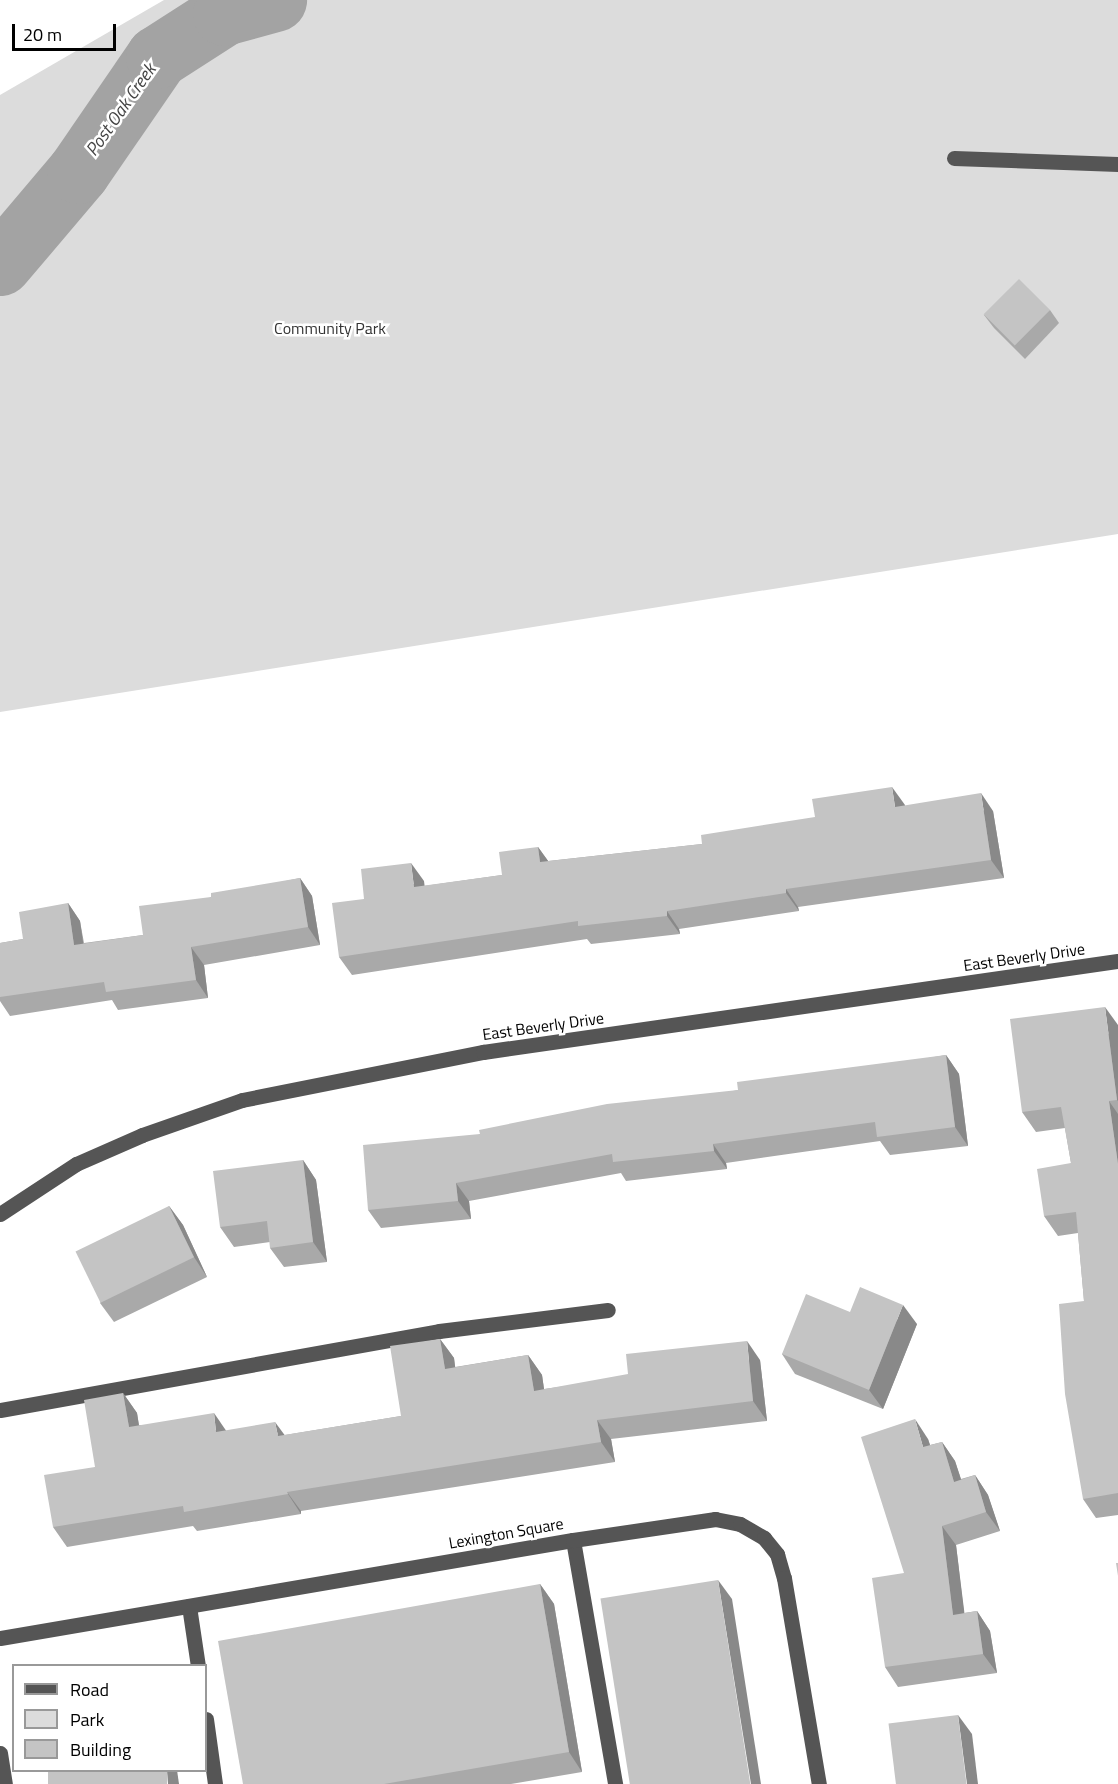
<!DOCTYPE html>
<html>
<head>
<meta charset="utf-8">
<style>
  body { margin:0 }
  #map { position:relative; width:1118px; height:1784px; overflow:hidden; background:#fff; font-family:"Titillium Web",sans-serif }
  div>[style] { position:absolute }
  [style*='--x'] { left:calc(var(--x)*1px); top:calc(var(--y)*1px); width:calc(var(--w)*1px); rotate:calc(var(--a)*1deg) }
  .green>* { inset:0; background:#dcdcdc }
  .river>* { height:63px; margin:-31.5px; padding:0 31.5px; transform-origin:31.5px; border-radius:31.5px; background:#a3a3a3 }
  .minor>* { height:15px; margin:-7.5px; padding:0 7.5px; transform-origin:7.5px; border-radius:7.5px; background:#555 }
  .wall>* { inset:0; background:#a9a9a9 }
  .shaded-wall>* { inset:0; background:#898989 }
  .building>* { inset:0; background:#c4c4c4; transform-origin:0 0 }
  span { translate:-50% -50%; white-space:nowrap; text-align:center; line-height:1.15; -webkit-text-stroke:5px #fff; paint-order:stroke }
  .park-label { font-size:16px; color:#333 }
  .street-label { font-size:16px; color:#000 }
  .water-label { font-size:18px; color:#444; font-style:italic }
  .legend { position:absolute; left:12px; top:1664px; width:195px; height:108px; box-sizing:border-box; background:#fff; border:2px solid #999; margin:0; padding:8px 10px; list-style:none; font-size:18px; color:#000 }
  .legend li { display:flex; align-items:center; gap:12px; height:30px }
  .legend b { width:30px; border:2px solid #999 }
  .scale { position:absolute; left:12px; top:24px; width:104px; height:27px; box-sizing:border-box; border:3px solid #000; border-top:0; padding-left:8px; font-size:18px; line-height:21px; white-space:nowrap; color:#000; -webkit-text-stroke:4px #fff; paint-order:stroke }
</style>
</head>
<body>
<div id="map">
  <div class="green">
    <i style="clip-path:polygon(164px 0,1118px 0,1118px 534px,0 712px,0 95px)"></i>
  </div>
  <div class="river">
    <i style="--x:0;--y:264;--w:121;--a:-49.7"></i>
    <i style="--x:78;--y:172;--w:140;--a:-55.5"></i>
    <i style="--x:157;--y:57;--w:80;--a:-32.7"></i>
    <i style="--x:224;--y:14;--w:53;--a:-15.4"></i>
  </div>
  <div class="minor">
    <i style="--x:954;--y:158;--w:164;--a:2.1"></i>
    <i style="--x:0;--y:1214;--w:91;--a:-33.3"></i>
    <i style="--x:76;--y:1164;--w:72;--a:-23.7"></i>
    <i style="--x:142;--y:1135;--w:106;--a:-19.3"></i>
    <i style="--x:242;--y:1100;--w:246;--a:-11.3"></i>
    <i style="--x:483;--y:1052;--w:641;--a:-8.16"></i>
    <i style="--x:0;--y:1410;--w:446;--a:-10.2"></i>
    <i style="--x:439;--y:1331;--w:170;--a:-7.1"></i>
    <i style="--x:573;--y:1540;--w:248;--a:80.2"></i>
    <i style="--x:189;--y:1606;--w:61;--a:81.5"></i>
    <i style="--x:0;--y:1638;--w:581;--a:-9.71"></i>
    <i style="--x:573;--y:1540;--w:144;--a:-8.4"></i>
    <i style="--x:715;--y:1519;--w:25;--a:11"></i>
    <i style="--x:740;--y:1524;--w:28;--a:30"></i>
    <i style="--x:764;--y:1538;--w:21;--a:51"></i>
    <i style="--x:777;--y:1554;--w:25;--a:74"></i>
    <i style="--x:784;--y:1578;--w:209;--a:80.4"></i>
    <i style="--x:206;--y:1719;--w:66;--a:82.1"></i>
    <i style="--x:0;--y:1753;--w:31;--a:81"></i>
  </div>
  <div class="wall">
    <i style="clip-path:polygon(1050px 310px,1059px 323px,1025px 359px,994px 328px,984px 315px)"></i>
    <i style="clip-path:polygon(905px 805px,905px 806px,993px 811px,1004px 878px,798px 907px,799px 911px,679px 929px,680px 934px,591px 944px,587px 939px,352px 975px,339px 957px,364px 899px,424px 881px,424px 886px,502px 875px,538px 847px,548px 861px,702px 844px)"></i>
    <i style="clip-path:polygon(300px 878px,312px 896px,320px 945px,204px 965px,208px 998px,118px 1010px,112px 1000px,10px 1016px,0 1001px,0 943px,23px 939px,68px 903px,80px 921px,84px 943px,143px 935px,211px 897px)"></i>
    <i style="clip-path:polygon(1118px 1025px,1118px 1515px,1096px 1518px,1083px 1499px,1084px 1301px,1078px 1233px,1058px 1236px,1044px 1216px,1071px 1163px,1065px 1128px,1036px 1132px,1022px 1112px)"></i>
    <i style="clip-path:polygon(946px 1055px,959px 1074px,968px 1146px,890px 1155px,880px 1141px,726px 1163px,727px 1169px,626px 1181px,621px 1173px,469px 1201px,471px 1219px,381px 1228px,368px 1210px,480px 1134px)"></i>
    <i style="clip-path:polygon(303px 1160px,316px 1180px,327px 1262px,284px 1267px,270px 1248px,270px 1242px,234px 1247px,220px 1227px)"></i>
    <i style="clip-path:polygon(169px 1206px,183px 1225px,207px 1277px,114px 1322px,100px 1303px)"></i>
    <i style="clip-path:polygon(850px 1312px,917px 1324px,883px 1409px,795px 1374px,782px 1354px)"></i>
    <i style="clip-path:polygon(440px 1339px,454px 1358px,455px 1367px,528px 1355px,542px 1375px,544px 1389px,760px 1360px,767px 1421px,611px 1439px,615px 1462px,301px 1511px,301px 1514px,197px 1531px,193px 1526px,67px 1547px,53px 1527px,95px 1467px,123px 1393px,137px 1413px,139px 1425px,285px 1435px,401px 1416px)"></i>
    <i style="clip-path:polygon(928px 1439px,930px 1445px,942px 1442px,955px 1461px,961px 1479px,975px 1475px,988px 1495px,1000px 1531px,956px 1545px,964px 1613px,977px 1611px,990px 1631px,997px 1673px,898px 1687px,885px 1667px,904px 1573px)"></i>
    <i style="clip-path:polygon(540px 1584px,554px 1604px,582px 1772px,511px 1784px,243px 1784px)"></i>
  </div>
  <div class="shaded-wall">
    <i style="clip-path:polygon(892px 787px,905px 805px,908px 825px,895px 807px)"></i>
    <i style="clip-path:polygon(981px 793px,993px 811px,1004px 878px,991px 860px)"></i>
    <i style="clip-path:polygon(538px 847px,551px 865px,540px 862px)"></i>
    <i style="clip-path:polygon(411px 863px,424px 881px,427px 905px,414px 887px)"></i>
    <i style="clip-path:polygon(300px 878px,312px 896px,320px 945px,308px 927px)"></i>
    <i style="clip-path:polygon(786px 889px,798px 907px,799px 911px,786px 893px)"></i>
    <i style="clip-path:polygon(68px 903px,80px 921px,86px 963px,74px 945px)"></i>
    <i style="clip-path:polygon(667px 911px,679px 929px,680px 934px,667px 916px)"></i>
    <i style="clip-path:polygon(191px 947px,204px 965px,208px 998px,196px 980px)"></i>
    <i style="clip-path:polygon(1105px 1007px,1118px 1025px,1118px 1101px,1117px 1100px)"></i>
    <i style="clip-path:polygon(946px 1055px,959px 1074px,968px 1146px,955px 1127px)"></i>
    <i style="clip-path:polygon(1109px 1101px,1118px 1114px,1118px 1164px)"></i>
    <i style="clip-path:polygon(713px 1144px,726px 1163px,727px 1169px,714px 1151px)"></i>
    <i style="clip-path:polygon(303px 1160px,316px 1180px,327px 1262px,313px 1242px)"></i>
    <i style="clip-path:polygon(456px 1183px,469px 1201px,471px 1219px,458px 1201px)"></i>
    <i style="clip-path:polygon(169px 1206px,183px 1225px,207px 1277px,194px 1257px)"></i>
    <i style="clip-path:polygon(903px 1305px,917px 1324px,883px 1409px,869px 1390px)"></i>
    <i style="clip-path:polygon(440px 1339px,454px 1358px,458px 1389px,445px 1369px)"></i>
    <i style="clip-path:polygon(747px 1341px,760px 1360px,767px 1421px,753px 1401px)"></i>
    <i style="clip-path:polygon(528px 1355px,542px 1375px,547px 1410px,534px 1391px)"></i>
    <i style="clip-path:polygon(123px 1393px,137px 1413px,142px 1446px,129px 1427px)"></i>
    <i style="clip-path:polygon(214px 1413px,227px 1432px,216px 1432px)"></i>
    <i style="clip-path:polygon(915px 1419px,928px 1439px,937px 1467px,923px 1447px)"></i>
    <i style="clip-path:polygon(597px 1420px,611px 1439px,615px 1462px,601px 1442px)"></i>
    <i style="clip-path:polygon(275px 1422px,289px 1441px,278px 1436px)"></i>
    <i style="clip-path:polygon(942px 1442px,955px 1461px,968px 1501px,954px 1482px)"></i>
    <i style="clip-path:polygon(975px 1475px,988px 1495px,1000px 1531px,986px 1512px)"></i>
    <i style="clip-path:polygon(287px 1492px,301px 1511px,301px 1514px,288px 1494px)"></i>
    <i style="clip-path:polygon(942px 1526px,956px 1545px,967px 1634px,953px 1615px)"></i>
    <i style="clip-path:polygon(718px 1580px,732px 1599px,761px 1784px,751px 1784px)"></i>
    <i style="clip-path:polygon(540px 1584px,554px 1604px,582px 1772px,569px 1752px)"></i>
    <i style="clip-path:polygon(977px 1611px,990px 1631px,997px 1673px,983px 1654px)"></i>
    <i style="clip-path:polygon(958px 1715px,972px 1734px,978px 1784px,967px 1784px)"></i>
    <i style="clip-path:polygon(167px 1770px,177px 1770px,179px 1784px,168px 1784px)"></i>
  </div>
  <div class="building">
    <i style="left:1019px;top:279px;width:44px;height:50px;rotate:45deg"></i>
    <i style="clip-path:polygon(892px 787px,895px 807px,981px 793px,991px 860px,786px 889px,786px 893px,667px 911px,667px 916px,578px 926px,578px 921px,339px 957px,332px 903px,364px 899px,361px 869px,411px 863px,414px 887px,502px 875px,499px 852px,538px 847px,540px 862px,702px 844px,701px 835px,815px 817px,812px 799px)"></i>
    <i style="clip-path:polygon(300px 878px,308px 927px,191px 947px,196px 980px,106px 992px,104px 982px,0 997px,0 943px,23px 939px,19px 912px,68px 903px,74px 945px,143px 935px,139px 906px,211px 897px,211px 893px)"></i>
    <i style="clip-path:polygon(1105px 1007px,1117px 1100px,1109px 1101px,1118px 1164px,1118px 1493px,1083px 1499px,1065px 1394px,1059px 1304px,1084px 1301px,1076px 1212px,1044px 1216px,1037px 1169px,1071px 1163px,1061px 1107px,1022px 1112px,1010px 1019px)"></i>
    <i style="clip-path:polygon(946px 1055px,955px 1127px,877px 1137px,875px 1122px,713px 1144px,714px 1151px,613px 1162px,612px 1154px,456px 1183px,458px 1201px,368px 1210px,363px 1145px,480px 1134px,479px 1130px,607px 1104px,738px 1090px,737px 1082px)"></i>
    <i style="clip-path:polygon(303px 1160px,313px 1242px,270px 1248px,267px 1221px,220px 1227px,213px 1171px)"></i>
    <i style="left:169px;top:1206px;width:57px;height:104px;rotate:64deg"></i>
    <i style="clip-path:polygon(860px 1287px,903px 1305px,869px 1390px,782px 1354px,806px 1294px,850px 1312px)"></i>
    <i style="clip-path:polygon(440px 1339px,445px 1369px,528px 1355px,534px 1391px,628px 1374px,626px 1354px,747px 1341px,753px 1401px,597px 1420px,601px 1442px,287px 1492px,288px 1494px,184px 1512px,183px 1506px,53px 1527px,44px 1475px,95px 1467px,84px 1400px,123px 1393px,129px 1427px,214px 1413px,216px 1432px,275px 1422px,278px 1436px,401px 1416px,390px 1346px)"></i>
    <i style="clip-path:polygon(915px 1419px,923px 1447px,942px 1442px,954px 1482px,975px 1475px,986px 1512px,942px 1526px,953px 1615px,977px 1611px,983px 1654px,885px 1667px,872px 1578px,904px 1573px,861px 1437px)"></i>
    <i style="clip-path:polygon(1116px 1563px,1118px 1563px,1118px 1576px)"></i>
    <i style="left:718px;top:1580px;width:207px;height:119px;rotate:81deg"></i>
    <i style="clip-path:polygon(540px 1584px,569px 1752px,384px 1784px,243px 1784px,218px 1641px)"></i>
    <i style="left:958px;top:1715px;width:70px;height:70px;rotate:83deg"></i>
    <i style="left:48px;top:1770px;width:119px;height:14px"></i>
  </div>
  <div class="park-label">
    <span style="left:330px;top:328px">Community Park</span>
  </div>
  <div class="street-label">
    <span style="left:1024px;top:957px;rotate:-8deg">East Beverly Drive</span>
    <span style="left:543px;top:1026px;rotate:-8deg">East Beverly Drive</span>
    <span style="left:506px;top:1533px;rotate:-10deg">Lexington Square</span>
  </div>
  <div class="water-label">
    <span style="left:121px;top:110px;rotate:-55deg">Post Oak Creek</span>
  </div>
  <ul class="legend">
  <li><b style="height:8px;background:#555"></b>Road</li>
  <li><b style="height:16px;background:#dcdcdc"></b>Park</li>
  <li><b style="height:16px;background:#c4c4c4"></b>Building</li>
  </ul>
  <div class="scale">20 m</div>
</div>
</body>
</html>
